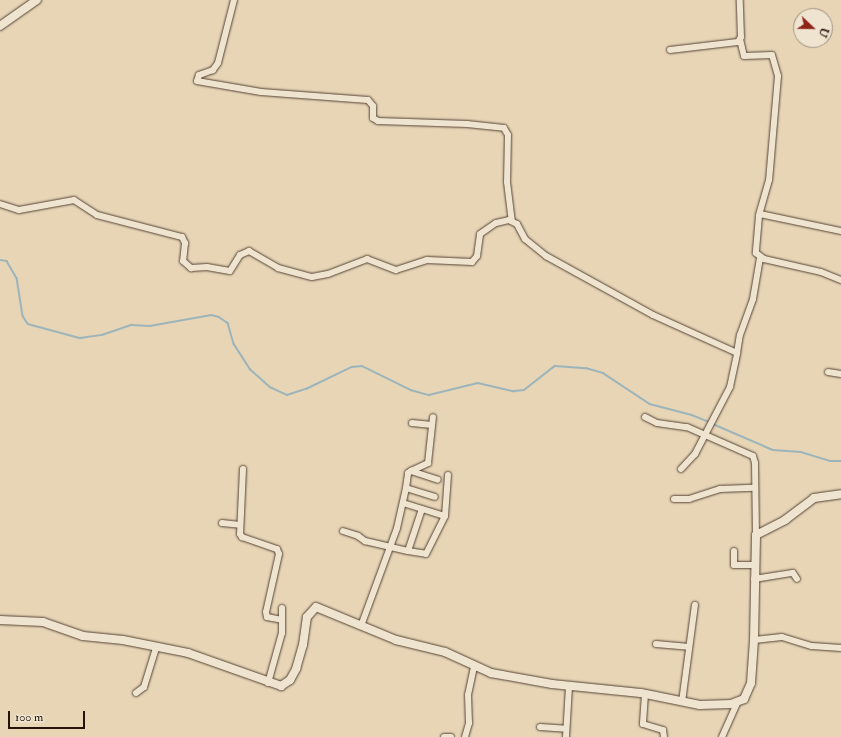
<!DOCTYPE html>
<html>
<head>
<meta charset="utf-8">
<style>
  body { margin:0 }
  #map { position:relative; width:841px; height:737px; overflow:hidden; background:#e7d5b6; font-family:"IM FELL Double Pica",serif }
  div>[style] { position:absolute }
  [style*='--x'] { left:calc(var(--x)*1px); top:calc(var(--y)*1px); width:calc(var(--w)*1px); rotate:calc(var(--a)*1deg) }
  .stream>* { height:1.5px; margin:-0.75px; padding:0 0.75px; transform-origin:0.75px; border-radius:0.75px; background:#9db5ba }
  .roads { filter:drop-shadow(0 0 1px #554334) drop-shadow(0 0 1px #554334) }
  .street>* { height:6px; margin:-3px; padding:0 3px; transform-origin:3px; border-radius:3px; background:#efe4d0 }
  .secondary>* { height:8px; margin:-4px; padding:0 4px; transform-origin:4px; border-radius:4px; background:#efe4d0 }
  span { translate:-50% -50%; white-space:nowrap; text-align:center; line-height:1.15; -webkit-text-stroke:3.5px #efe4d0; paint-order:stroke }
  .north { position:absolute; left:793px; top:8px; width:40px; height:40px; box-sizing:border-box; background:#efe4d0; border:1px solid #9e9080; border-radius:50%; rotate:112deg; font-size:11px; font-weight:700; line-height:16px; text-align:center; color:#241208 }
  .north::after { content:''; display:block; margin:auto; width:14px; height:18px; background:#8f2418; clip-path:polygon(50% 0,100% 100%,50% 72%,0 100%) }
  .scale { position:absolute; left:8px; top:711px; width:77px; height:18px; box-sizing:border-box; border:2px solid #241208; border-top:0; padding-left:5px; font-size:12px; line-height:14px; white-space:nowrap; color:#241208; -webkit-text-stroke:3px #efe4d0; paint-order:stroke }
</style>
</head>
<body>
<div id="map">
  <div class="stream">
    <i style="--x:0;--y:260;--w:7;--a:8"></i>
    <i style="--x:7;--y:261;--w:20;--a:60"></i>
    <i style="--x:17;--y:278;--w:38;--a:81"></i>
    <i style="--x:23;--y:316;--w:9;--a:58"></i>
    <i style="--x:28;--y:324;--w:54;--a:15.1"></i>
    <i style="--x:80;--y:338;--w:22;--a:-8"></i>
    <i style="--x:102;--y:335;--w:31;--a:-19"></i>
    <i style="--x:131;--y:325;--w:19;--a:3"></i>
    <i style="--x:150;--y:326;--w:62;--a:-10.2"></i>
    <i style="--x:211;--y:315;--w:8;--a:14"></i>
    <i style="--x:219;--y:317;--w:11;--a:34"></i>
    <i style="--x:228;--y:323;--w:22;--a:74"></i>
    <i style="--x:234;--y:344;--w:30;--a:57"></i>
    <i style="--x:250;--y:369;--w:27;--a:42"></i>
    <i style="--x:270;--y:387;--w:19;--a:25"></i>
    <i style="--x:287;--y:395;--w:20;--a:-18"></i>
    <i style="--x:306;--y:389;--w:51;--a:-25.6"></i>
    <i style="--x:352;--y:367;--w:10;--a:-6"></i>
    <i style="--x:362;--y:366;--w:55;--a:26.1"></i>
    <i style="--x:411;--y:390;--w:19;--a:16"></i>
    <i style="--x:429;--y:395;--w:50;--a:-13.8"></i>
    <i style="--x:478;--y:383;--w:37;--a:13"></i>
    <i style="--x:514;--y:391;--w:10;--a:-6"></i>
    <i style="--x:524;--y:390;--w:39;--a:-38"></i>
    <i style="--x:555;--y:366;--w:31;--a:4"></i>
    <i style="--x:586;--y:368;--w:18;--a:16"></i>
    <i style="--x:603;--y:373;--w:56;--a:33.4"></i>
    <i style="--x:650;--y:404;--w:43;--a:14.7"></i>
    <i style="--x:692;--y:415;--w:18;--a:22"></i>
    <i style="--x:713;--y:424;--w:65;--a:23.4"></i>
    <i style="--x:773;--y:450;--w:28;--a:4"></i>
    <i style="--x:801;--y:452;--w:30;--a:17"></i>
    <i style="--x:830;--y:461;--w:11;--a:0"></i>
  </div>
  <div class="roads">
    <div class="street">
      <i style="--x:234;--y:0;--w:65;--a:104.3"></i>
      <i style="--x:218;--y:63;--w:9;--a:126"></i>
      <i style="--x:213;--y:70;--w:15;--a:160"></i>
      <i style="--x:199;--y:75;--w:6;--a:108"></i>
      <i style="--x:197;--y:81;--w:65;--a:9.8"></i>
      <i style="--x:261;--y:92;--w:107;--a:4.3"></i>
      <i style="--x:368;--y:100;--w:8;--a:50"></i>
      <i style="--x:373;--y:106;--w:12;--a:90"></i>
      <i style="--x:373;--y:118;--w:6;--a:31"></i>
      <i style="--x:378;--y:121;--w:89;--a:1.9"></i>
      <i style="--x:467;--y:124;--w:37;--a:6"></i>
      <i style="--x:504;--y:128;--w:8;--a:60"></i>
      <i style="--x:508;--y:135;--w:47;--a:91.2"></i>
      <i style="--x:507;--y:182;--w:39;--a:83"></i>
      <i style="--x:740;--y:39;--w:17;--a:77"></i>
      <i style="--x:744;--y:56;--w:28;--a:-2"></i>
      <i style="--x:772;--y:55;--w:22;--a:74"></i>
      <i style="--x:778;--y:76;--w:104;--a:94.9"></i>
      <i style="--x:769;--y:180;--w:37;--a:106"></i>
      <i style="--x:759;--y:216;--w:37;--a:95"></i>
      <i style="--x:756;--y:253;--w:10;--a:37"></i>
      <i style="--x:764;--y:259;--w:58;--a:12.8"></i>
      <i style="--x:821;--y:272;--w:22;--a:22"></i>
      <i style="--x:670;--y:50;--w:68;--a:-6.7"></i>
      <i style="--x:738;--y:42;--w:6;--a:-59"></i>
      <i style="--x:741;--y:37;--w:37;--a:-92"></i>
      <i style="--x:0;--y:204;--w:20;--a:18"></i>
      <i style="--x:19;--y:210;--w:56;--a:-10.3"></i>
      <i style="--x:74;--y:200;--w:27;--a:33"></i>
      <i style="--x:97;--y:215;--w:88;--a:14.5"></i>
      <i style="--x:182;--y:237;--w:7;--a:63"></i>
      <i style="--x:185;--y:243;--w:18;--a:96"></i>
      <i style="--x:183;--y:261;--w:11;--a:41"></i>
      <i style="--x:191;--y:268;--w:16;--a:-4"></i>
      <i style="--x:207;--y:267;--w:23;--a:10"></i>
      <i style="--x:230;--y:271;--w:19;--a:-58"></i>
      <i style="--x:240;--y:255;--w:10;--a:-24"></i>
      <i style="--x:249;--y:251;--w:34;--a:30"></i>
      <i style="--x:278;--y:268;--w:35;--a:15"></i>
      <i style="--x:312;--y:277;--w:16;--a:-11"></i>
      <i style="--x:328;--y:274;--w:42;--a:-21"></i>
      <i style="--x:367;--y:259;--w:31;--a:21"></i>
      <i style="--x:396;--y:270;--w:33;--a:-18"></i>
      <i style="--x:427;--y:260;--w:45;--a:2.5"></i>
      <i style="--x:472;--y:262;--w:8;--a:-50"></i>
      <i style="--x:477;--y:256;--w:22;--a:-82"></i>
      <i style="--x:480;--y:234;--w:19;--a:-35"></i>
      <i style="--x:496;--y:223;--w:13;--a:-13"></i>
      <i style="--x:509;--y:220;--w:9;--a:27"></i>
      <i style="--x:517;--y:224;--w:17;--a:62"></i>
      <i style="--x:525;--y:239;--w:27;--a:39"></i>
      <i style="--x:546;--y:256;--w:122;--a:28.9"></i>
      <i style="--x:653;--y:315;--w:92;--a:24.3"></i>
      <i style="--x:737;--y:353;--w:18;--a:-81"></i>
      <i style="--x:740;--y:335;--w:38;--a:-70"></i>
      <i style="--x:753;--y:299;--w:42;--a:-80.3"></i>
      <i style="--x:760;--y:214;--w:83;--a:11.9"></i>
      <i style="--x:828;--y:372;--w:13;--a:9"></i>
      <i style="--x:645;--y:417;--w:13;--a:27"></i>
      <i style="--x:657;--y:423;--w:30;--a:8"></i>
      <i style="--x:687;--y:427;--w:72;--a:23.7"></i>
      <i style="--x:753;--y:456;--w:7;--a:74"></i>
      <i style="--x:755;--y:463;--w:72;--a:89.2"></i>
      <i style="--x:412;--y:423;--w:20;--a:6"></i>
      <i style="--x:243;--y:469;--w:65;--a:92.6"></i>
      <i style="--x:240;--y:534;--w:4;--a:56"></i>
      <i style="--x:242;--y:537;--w:37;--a:19"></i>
      <i style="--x:277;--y:549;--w:5;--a:68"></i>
      <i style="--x:279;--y:554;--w:59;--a:102.6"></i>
      <i style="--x:266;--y:612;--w:5;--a:79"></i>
      <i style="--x:267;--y:617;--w:15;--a:11"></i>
      <i style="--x:681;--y:469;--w:21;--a:-47"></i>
      <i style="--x:695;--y:454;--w:76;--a:-62.4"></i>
      <i style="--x:730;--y:387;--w:35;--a:-78"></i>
      <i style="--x:411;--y:471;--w:19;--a:-25"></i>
      <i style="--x:428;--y:463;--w:46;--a:-83.8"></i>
      <i style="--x:406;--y:488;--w:15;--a:-82"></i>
      <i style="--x:408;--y:473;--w:4;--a:-34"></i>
      <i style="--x:411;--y:471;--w:28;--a:18"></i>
      <i style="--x:674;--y:499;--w:15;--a:0"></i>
      <i style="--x:689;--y:499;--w:33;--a:-18"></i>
      <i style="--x:720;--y:489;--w:34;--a:-2"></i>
      <i style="--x:403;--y:503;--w:44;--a:17.2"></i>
      <i style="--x:445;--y:516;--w:41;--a:-85.8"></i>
      <i style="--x:222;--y:523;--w:18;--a:6"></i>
      <i style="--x:343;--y:531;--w:16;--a:18"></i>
      <i style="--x:358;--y:536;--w:9;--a:36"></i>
      <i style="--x:365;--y:541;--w:44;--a:13.1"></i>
      <i style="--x:408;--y:551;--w:44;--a:-71.6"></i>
      <i style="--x:408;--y:551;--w:18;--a:9"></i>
      <i style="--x:426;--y:554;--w:42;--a:-63.4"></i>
      <i style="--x:734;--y:551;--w:14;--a:90"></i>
      <i style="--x:734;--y:565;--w:20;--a:0"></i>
      <i style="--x:754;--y:579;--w:39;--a:-9"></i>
      <i style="--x:793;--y:573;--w:7;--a:56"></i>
      <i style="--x:361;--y:626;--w:104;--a:-69.8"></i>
      <i style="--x:397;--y:528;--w:41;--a:-77.3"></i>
      <i style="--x:406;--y:488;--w:30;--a:17"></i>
      <i style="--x:754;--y:640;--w:28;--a:-6"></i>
      <i style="--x:782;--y:637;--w:31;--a:17"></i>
      <i style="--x:812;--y:646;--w:29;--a:4"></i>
      <i style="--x:656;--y:644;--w:33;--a:5"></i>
      <i style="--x:268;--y:683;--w:52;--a:-74.4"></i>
      <i style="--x:282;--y:633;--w:25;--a:-90"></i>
      <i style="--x:136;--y:693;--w:10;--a:-37"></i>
      <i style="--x:144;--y:687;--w:41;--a:-72.9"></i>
      <i style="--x:645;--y:694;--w:30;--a:94"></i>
      <i style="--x:643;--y:724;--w:21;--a:17"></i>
      <i style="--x:663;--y:730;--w:7;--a:82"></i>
      <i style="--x:682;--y:702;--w:98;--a:-82.4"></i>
      <i style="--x:540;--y:727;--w:26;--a:4"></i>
      <i style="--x:444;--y:737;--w:7;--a:0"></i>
      <i style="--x:465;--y:737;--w:15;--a:-74"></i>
      <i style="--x:469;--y:723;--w:28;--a:-92"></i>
      <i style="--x:468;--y:695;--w:30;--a:-78"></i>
      <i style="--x:566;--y:737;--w:51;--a:-86.6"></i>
      <i style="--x:722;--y:737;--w:37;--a:-66"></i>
    </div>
    <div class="secondary">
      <i style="--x:0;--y:26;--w:45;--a:-35.1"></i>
      <i style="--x:0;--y:620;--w:43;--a:2.7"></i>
      <i style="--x:43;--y:622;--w:42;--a:19.3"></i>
      <i style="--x:83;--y:636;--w:40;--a:5.7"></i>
      <i style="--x:123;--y:640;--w:66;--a:11.3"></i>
      <i style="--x:188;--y:653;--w:99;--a:19.5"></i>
      <i style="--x:281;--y:686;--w:11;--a:-34"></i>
      <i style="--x:290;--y:680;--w:13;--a:-61"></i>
      <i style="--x:296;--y:669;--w:25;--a:-74"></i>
      <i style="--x:303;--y:645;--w:28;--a:-82"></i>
      <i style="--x:307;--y:617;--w:13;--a:-48"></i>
      <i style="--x:316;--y:607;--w:87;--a:22.4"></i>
      <i style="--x:396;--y:640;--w:50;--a:13.8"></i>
      <i style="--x:445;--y:652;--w:51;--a:24.5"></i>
      <i style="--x:491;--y:673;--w:62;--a:10.2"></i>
      <i style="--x:552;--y:684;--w:89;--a:5.8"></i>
      <i style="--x:641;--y:693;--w:60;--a:11.5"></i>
      <i style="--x:700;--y:705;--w:31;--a:-2"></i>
      <i style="--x:731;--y:704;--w:14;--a:-21"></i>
      <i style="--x:744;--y:699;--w:17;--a:-66"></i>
      <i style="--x:751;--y:683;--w:43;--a:-86"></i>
      <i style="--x:754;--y:640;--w:105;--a:-88.9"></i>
      <i style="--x:756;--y:535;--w:33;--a:-27"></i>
      <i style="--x:785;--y:520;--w:36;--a:-37"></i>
      <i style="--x:814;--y:498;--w:27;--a:-8"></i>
    </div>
  </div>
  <div class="north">U</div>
  <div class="scale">100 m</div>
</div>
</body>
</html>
